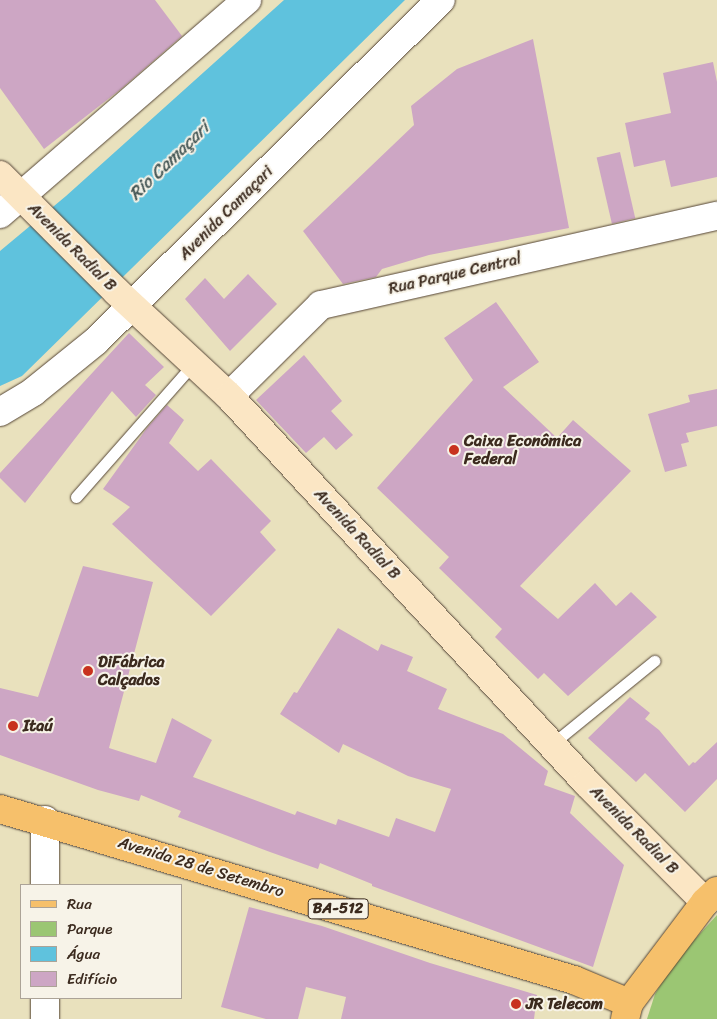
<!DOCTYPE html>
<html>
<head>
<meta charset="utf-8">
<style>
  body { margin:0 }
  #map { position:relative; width:717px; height:1019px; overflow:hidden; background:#e9e1bd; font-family:Sriracha,sans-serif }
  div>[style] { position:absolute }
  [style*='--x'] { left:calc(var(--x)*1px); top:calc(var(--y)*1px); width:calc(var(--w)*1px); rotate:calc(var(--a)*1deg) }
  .green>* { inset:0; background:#9bc673 }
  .water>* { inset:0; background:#5fc2dd }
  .building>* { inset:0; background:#cda6c4; transform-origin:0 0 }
  .roads { filter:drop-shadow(0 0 1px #554536) drop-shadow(0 0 1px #554536) }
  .service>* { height:11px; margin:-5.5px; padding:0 5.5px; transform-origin:5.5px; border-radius:5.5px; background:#fff }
  .tertiary>* { height:28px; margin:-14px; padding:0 14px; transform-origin:14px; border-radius:14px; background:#fff }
  .secondary>* { height:28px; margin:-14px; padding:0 14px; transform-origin:14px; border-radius:14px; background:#fbe6c4 }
  .primary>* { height:28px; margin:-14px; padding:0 14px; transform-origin:14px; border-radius:14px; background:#f6c06b }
  .dots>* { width:14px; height:14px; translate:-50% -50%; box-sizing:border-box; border:2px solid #f7f3e8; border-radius:50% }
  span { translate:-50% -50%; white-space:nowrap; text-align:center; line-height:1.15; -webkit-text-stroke:4px #f7f3e8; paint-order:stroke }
  .shield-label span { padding:1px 4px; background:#f7f3e8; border:1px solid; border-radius:4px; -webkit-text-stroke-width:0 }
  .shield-label { font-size:15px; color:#3b2a1e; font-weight:700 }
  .street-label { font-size:16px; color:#3b2a1e }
  .poi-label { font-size:16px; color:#3b2a1e; font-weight:700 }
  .left { translate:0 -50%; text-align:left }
  .water-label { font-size:18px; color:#465857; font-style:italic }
  .legend { position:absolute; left:20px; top:884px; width:162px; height:115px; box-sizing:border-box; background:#f7f3e8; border:1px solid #aca397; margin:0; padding:6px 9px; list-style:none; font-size:15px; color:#3b2a1e }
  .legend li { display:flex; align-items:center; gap:10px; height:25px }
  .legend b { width:25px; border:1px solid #aca397 }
</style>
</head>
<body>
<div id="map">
  <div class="green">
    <i style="clip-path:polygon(717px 915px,717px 1019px,647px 1019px,655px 994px,675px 961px)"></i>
  </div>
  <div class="water">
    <i style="clip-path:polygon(284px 0,405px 0,22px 376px,0 386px,0 251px,66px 196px)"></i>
  </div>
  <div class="building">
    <i style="clip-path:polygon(0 0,155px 0,182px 36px,121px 89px,44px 149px,0 88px)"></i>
    <i style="clip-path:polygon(533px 39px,569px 228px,429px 255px,382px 269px,376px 277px,343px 284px,303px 231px,414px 125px,411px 106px,457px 69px)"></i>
    <i style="clip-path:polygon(713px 62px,717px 82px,717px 177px,671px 187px,665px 160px,634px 167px,625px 123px,671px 113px,663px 73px)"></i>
    <i style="left:620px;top:152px;width:68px;height:24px;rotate:77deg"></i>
    <i style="clip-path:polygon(248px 274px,277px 304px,230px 351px,185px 299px,205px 278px,224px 299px)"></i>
    <i style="clip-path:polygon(496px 302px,539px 362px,503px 387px,557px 438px,573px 420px,631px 471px,520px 586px,558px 619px,595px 583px,616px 606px,631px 592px,657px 617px,568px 696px,544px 673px,538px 679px,495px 637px,502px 629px,439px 568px,449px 557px,377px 488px,473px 380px,444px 338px)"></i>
    <i style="clip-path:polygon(129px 333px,164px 367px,145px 385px,156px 395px,136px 417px,112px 391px,25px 503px,0 478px,0 473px)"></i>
    <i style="clip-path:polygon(304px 355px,342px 401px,331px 411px,353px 435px,336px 450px,324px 437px,306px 453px,256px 400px)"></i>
    <i style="clip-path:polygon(717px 389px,717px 426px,686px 433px,689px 442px,681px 444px,687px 466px,665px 472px,648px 414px,690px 402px,688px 395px)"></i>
    <i style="clip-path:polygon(167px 405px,184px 420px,169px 443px,198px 471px,211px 459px,271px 521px,260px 532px,276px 550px,211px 616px,112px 524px,130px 507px,103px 489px,147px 428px)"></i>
    <i style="clip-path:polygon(83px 566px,153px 582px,109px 748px,156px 763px,172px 718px,212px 740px,193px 777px,295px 815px,297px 811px,336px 825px,338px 819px,389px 837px,396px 818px,435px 832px,451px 789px,408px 776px,343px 744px,339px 753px,280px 714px,294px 692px,297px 693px,338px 628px,378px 651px,381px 644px,413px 657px,407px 671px,447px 689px,438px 709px,503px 734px,548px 771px,544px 785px,575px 796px,570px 813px,624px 865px,593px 967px,372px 886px,372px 884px,320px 863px,318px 869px,270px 852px,178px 817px,181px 811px,141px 795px,139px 801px,98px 790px,0 755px,0 688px,38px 697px)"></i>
    <i style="clip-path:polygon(630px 697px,650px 713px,645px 719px,659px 730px,689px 766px,693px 762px,695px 763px,717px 742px,717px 779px,685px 812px,645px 773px,636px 782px,588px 738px)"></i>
    <i style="clip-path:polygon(249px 907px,322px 926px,430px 963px,537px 995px,534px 1019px,341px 1019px,346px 997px,306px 987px,298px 1019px,266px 1019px,221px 1007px)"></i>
  </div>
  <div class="roads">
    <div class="service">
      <i style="--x:76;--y:497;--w:179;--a:-48.6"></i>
      <i style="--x:552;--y:744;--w:132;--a:-39.1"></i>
    </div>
    <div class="tertiary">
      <i style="--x:0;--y:214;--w:327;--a:-40.9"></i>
      <i style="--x:229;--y:396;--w:129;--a:-44.7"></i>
      <i style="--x:321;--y:305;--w:406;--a:-12.7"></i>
      <i style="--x:0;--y:412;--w:39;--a:-31"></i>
      <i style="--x:33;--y:392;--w:81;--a:-39"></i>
      <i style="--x:96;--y:341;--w:485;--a:-44.7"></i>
      <i style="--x:45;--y:820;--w:65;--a:90"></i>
      <i style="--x:45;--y:998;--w:21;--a:90"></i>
    </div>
    <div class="secondary">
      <i style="--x:0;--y:175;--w:165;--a:45"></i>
      <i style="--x:117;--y:292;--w:153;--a:42.9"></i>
      <i style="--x:229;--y:396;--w:527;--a:47.23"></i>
      <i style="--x:587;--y:783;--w:168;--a:45.2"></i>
    </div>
    <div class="primary">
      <i style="--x:0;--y:809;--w:599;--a:16.59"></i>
      <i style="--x:574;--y:980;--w:60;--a:22.7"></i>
      <i style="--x:625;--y:1019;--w:16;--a:-76"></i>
      <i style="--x:629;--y:1003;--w:126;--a:-53"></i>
      <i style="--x:705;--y:902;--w:16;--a:-43"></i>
    </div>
  </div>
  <div class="dots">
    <i style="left:454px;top:450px;background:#c8321e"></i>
    <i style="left:88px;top:671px;background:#c8321e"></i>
    <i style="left:13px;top:726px;background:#c8321e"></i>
    <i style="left:516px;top:1004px;background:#c8321e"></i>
  </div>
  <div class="shield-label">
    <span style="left:338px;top:909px">BA-512</span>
  </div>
  <div class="street-label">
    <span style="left:226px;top:213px;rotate:-45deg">Avenida Camaçari</span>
    <span style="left:72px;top:247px;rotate:45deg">Avenida Radial B</span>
    <span style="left:455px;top:274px;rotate:-13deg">Rua Parque Central</span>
    <span style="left:357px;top:534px;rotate:47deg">Avenida Radial B</span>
    <span style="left:634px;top:830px;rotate:45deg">Avenida Radial B</span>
    <span style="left:201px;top:867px;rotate:17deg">Avenida 28 de Setembro</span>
  </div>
  <div class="poi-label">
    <span class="left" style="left:464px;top:450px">Caixa Econômica<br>Federal</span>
    <span class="left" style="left:98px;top:671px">DiFábrica<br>Calçados</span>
    <span class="left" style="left:23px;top:726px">Itaú</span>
    <span class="left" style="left:526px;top:1004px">JR Telecom</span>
  </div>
  <div class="water-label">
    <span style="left:169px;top:161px;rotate:-44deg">Rio Camaçari</span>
  </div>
  <ul class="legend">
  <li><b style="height:6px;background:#f6c06b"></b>Rua</li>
  <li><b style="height:14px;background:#9bc673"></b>Parque</li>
  <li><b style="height:14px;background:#5fc2dd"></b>Água</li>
  <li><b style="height:14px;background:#cda6c4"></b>Edifício</li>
  </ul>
</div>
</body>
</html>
